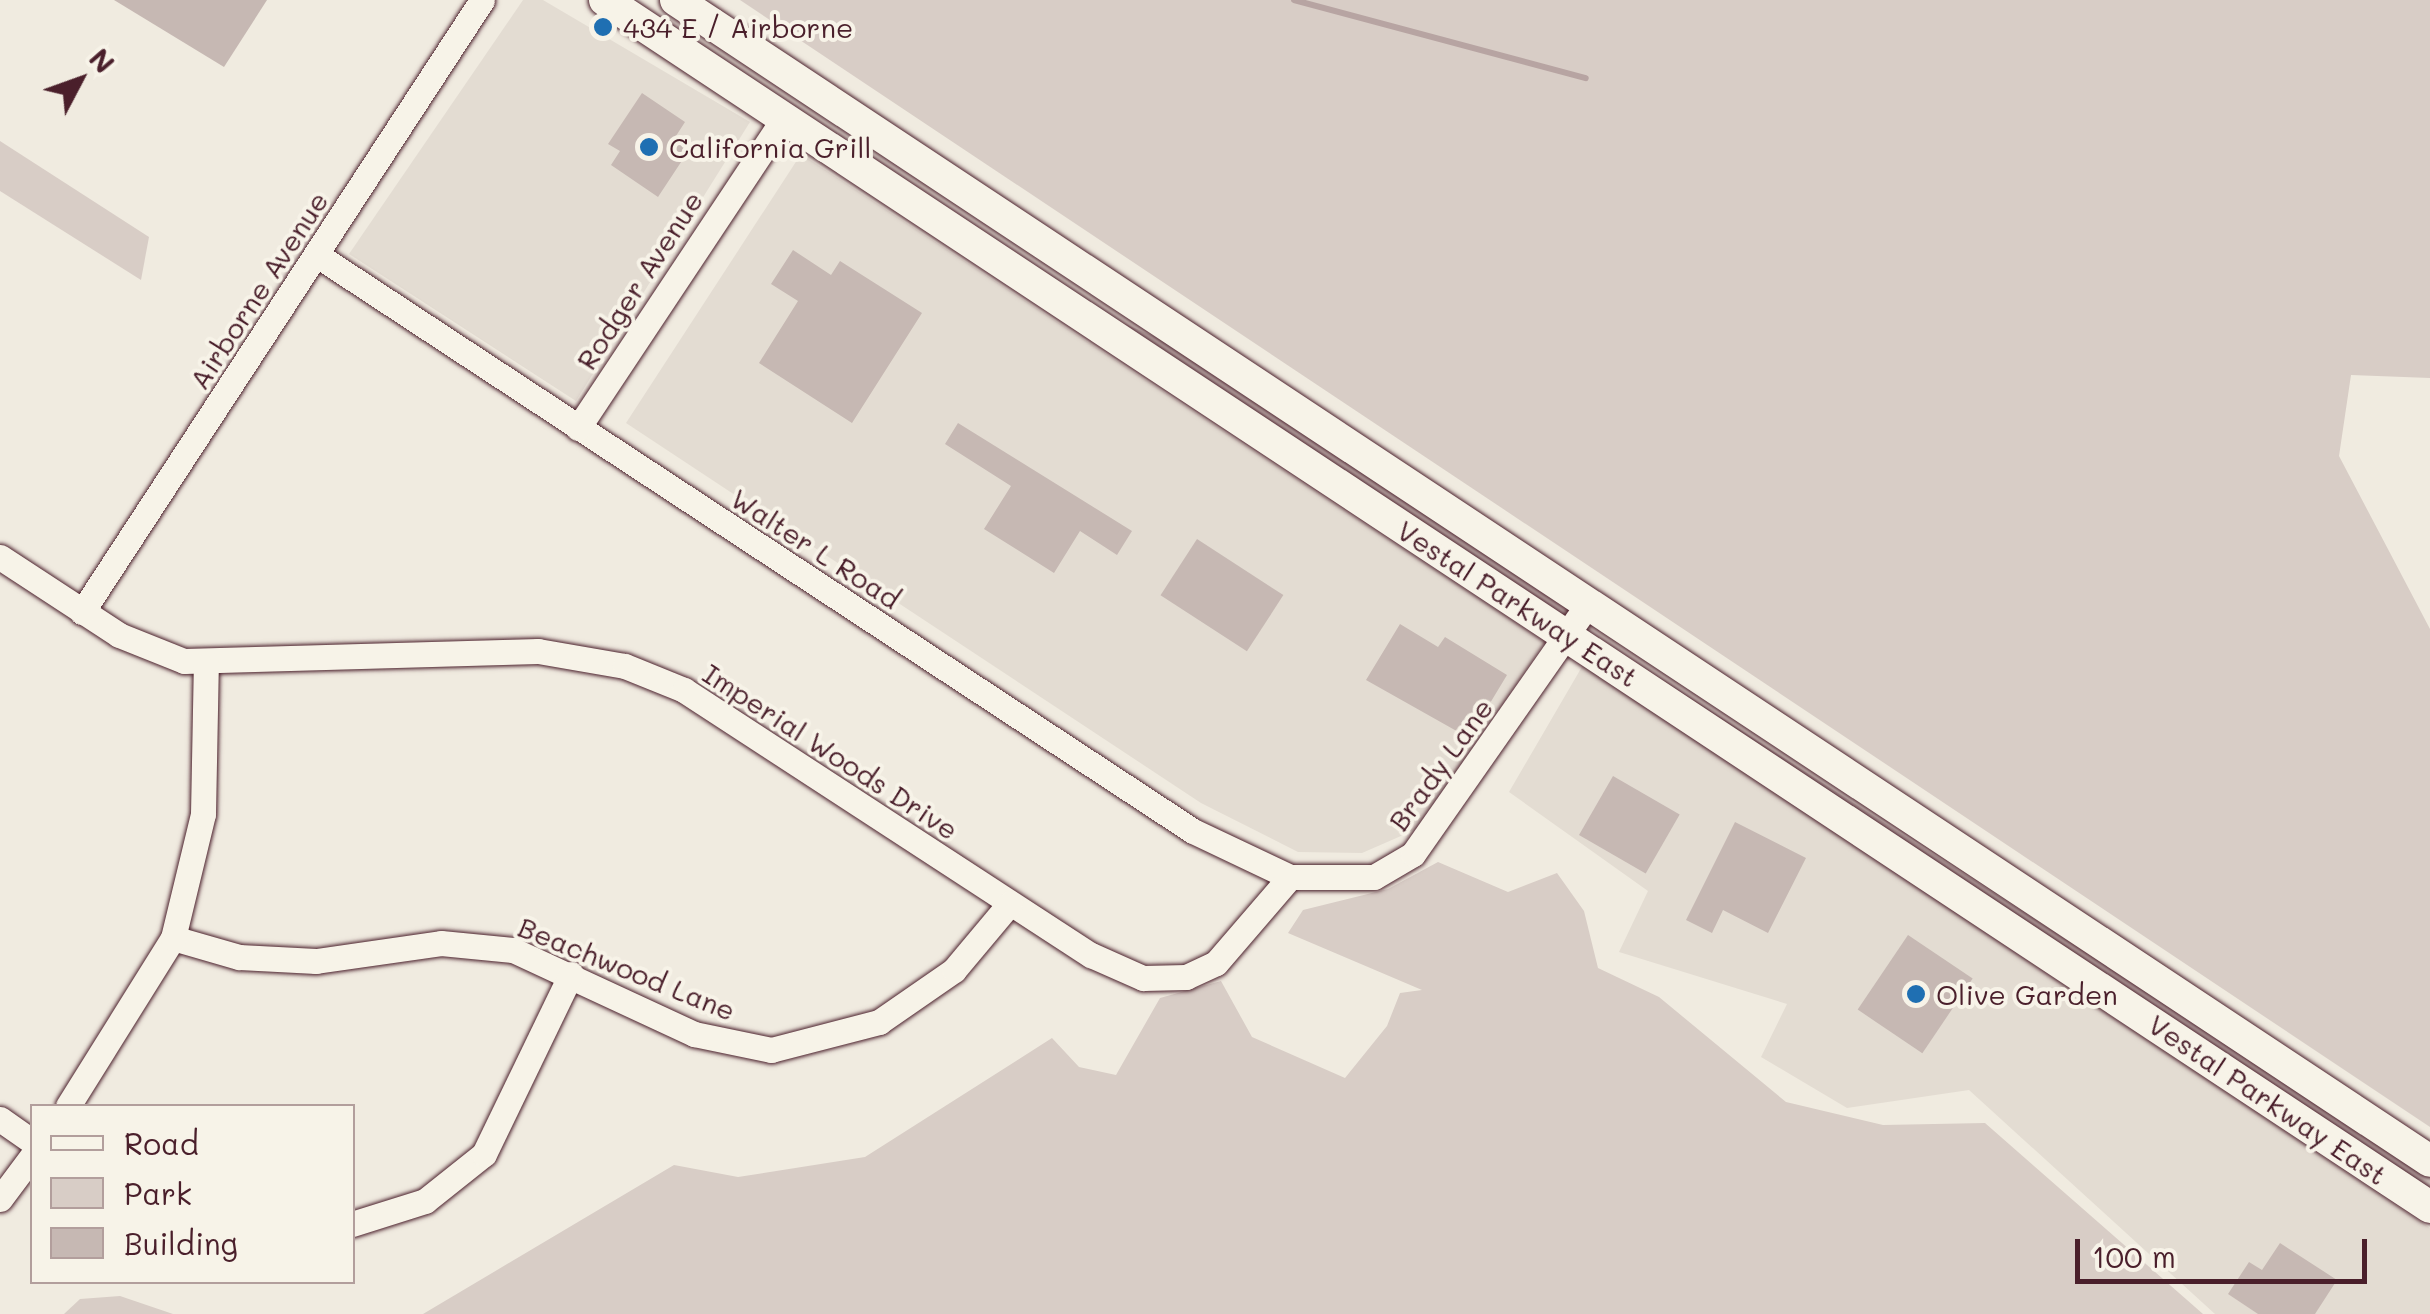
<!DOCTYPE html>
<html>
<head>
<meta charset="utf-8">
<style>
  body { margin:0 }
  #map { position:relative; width:2430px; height:1314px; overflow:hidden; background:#f0ebe0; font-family:Mali,sans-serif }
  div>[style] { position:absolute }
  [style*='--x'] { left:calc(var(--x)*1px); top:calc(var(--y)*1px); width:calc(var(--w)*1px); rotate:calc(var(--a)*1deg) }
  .built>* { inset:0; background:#e3dcd2 }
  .green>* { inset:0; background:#d8cdc6 }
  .stream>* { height:6px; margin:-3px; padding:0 3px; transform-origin:3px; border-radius:3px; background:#b7a4a2 }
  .building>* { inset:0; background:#c6b8b3; transform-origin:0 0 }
  .roads { filter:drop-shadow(0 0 2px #4a1f2b) drop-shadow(0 0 2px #4a1f2b) }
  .minor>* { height:25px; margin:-12.5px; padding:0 12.5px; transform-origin:12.5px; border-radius:12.5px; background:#f7f3e8 }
  .major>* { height:32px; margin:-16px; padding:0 16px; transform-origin:16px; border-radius:16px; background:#f7f3e8 }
  .dots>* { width:28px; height:28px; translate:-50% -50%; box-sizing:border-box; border:5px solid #f7f3e8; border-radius:50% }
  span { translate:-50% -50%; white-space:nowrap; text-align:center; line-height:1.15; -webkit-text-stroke:8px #f7f3e8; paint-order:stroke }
  .poi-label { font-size:28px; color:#4a1f2b }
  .left { translate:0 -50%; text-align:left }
  .street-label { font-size:28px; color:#4a1f2b }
  .legend { position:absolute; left:30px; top:1104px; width:325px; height:180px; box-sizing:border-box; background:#f7f3e8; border:2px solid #b29e9c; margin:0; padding:12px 18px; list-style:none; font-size:30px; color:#4a1f2b }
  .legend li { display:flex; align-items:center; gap:20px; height:50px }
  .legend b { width:50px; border:2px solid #b29e9c }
  .north { position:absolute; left:30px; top:30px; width:100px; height:100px; -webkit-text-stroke:8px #f7f3e8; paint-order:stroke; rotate:49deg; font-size:28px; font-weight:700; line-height:40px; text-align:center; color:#4a1f2b }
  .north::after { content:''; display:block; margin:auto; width:35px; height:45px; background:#4a1f2b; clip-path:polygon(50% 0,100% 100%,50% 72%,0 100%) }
  .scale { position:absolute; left:2075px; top:1239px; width:292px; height:45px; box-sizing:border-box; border:5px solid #4a1f2b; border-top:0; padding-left:12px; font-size:30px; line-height:35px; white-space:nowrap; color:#4a1f2b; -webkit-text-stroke:8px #f7f3e8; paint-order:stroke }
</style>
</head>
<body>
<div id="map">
  <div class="built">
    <i style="clip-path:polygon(523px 0,543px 0,750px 122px,576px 401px,349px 254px)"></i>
    <i style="clip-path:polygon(801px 154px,1545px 642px,1417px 829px,1362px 853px,1298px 852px,1201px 803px,626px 423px)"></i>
    <i style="clip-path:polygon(1583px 665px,2430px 1228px,2430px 1314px,2215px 1314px,1969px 1090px,1847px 1108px,1761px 1057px,1787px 1004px,1619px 952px,1648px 891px,1509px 792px)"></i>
  </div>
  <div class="green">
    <i style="clip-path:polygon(740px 0,2430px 0,2430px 378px,2351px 375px,2339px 456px,2430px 629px,2430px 1127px)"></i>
    <i style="clip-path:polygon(0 141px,149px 237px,141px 280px,0 191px)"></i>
    <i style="clip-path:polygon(1125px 324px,1191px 352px,1573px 606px,1567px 618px)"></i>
    <i style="clip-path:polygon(1607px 644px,2430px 1174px,2430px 1191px)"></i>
    <i style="clip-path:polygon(1438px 862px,1508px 892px,1557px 873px,1584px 911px,1598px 968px,1659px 997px,1786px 1102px,1883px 1125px,1985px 1123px,2203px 1314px,423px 1314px,674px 1165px,738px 1177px,865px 1157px,1052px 1038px,1079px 1067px,1116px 1075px,1160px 998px,1221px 981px,1252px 1037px,1345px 1078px,1387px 1026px,1400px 993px,1422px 990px,1288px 933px,1303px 910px,1388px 889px)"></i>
    <i style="clip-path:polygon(120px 1296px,173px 1314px,64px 1314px,80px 1299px)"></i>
  </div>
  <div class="stream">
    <i style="--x:1294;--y:0;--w:302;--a:15"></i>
  </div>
  <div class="building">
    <i style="clip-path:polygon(114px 0,267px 0,224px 67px)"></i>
    <i style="clip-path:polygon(642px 93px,685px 122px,674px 139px,689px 150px,658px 197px,611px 165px,620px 151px,608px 144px)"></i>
    <i style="clip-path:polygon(793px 250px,831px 275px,840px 261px,922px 313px,852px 423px,759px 363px,798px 301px,771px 284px)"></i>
    <i style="clip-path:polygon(958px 423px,1132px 531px,1117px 555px,1080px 531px,1054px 573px,984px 529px,1011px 486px,945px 444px)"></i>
    <i style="left:1197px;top:539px;width:103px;height:67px;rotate:33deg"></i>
    <i style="clip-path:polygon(1400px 624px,1438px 647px,1445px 637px,1507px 675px,1469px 738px,1366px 680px)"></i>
    <i style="left:1613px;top:776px;width:77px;height:68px;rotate:30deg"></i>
    <i style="clip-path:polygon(1735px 822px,1806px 858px,1768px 933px,1723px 910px,1712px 933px,1686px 920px)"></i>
    <i style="left:1908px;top:935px;width:78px;height:90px;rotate:34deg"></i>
    <i style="clip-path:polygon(2280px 1243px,2337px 1280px,2315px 1314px,2258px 1314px,2228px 1294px,2249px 1262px,2262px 1270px)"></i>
  </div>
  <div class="roads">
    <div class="minor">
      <i style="--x:317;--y:255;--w:1048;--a:33.33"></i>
      <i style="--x:1193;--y:831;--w:107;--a:25.4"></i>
      <i style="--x:1290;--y:877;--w:84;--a:0"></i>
      <i style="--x:1374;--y:877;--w:45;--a:-30.5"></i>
      <i style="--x:1413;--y:854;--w:307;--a:-55"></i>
      <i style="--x:578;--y:428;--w:374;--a:-56.4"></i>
      <i style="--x:0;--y:557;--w:142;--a:33.2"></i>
      <i style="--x:119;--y:635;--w:70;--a:21.8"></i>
      <i style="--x:184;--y:661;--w:354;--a:-1.6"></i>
      <i style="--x:538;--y:651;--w:88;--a:9.8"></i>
      <i style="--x:625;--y:666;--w:64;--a:22.1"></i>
      <i style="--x:684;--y:690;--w:486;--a:33.1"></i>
      <i style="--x:1091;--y:955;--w:57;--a:23.9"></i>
      <i style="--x:1143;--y:978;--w:43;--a:-1.3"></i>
      <i style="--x:1186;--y:977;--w:33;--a:-25"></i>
      <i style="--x:1216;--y:963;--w:113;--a:-49.3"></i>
      <i style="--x:82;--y:612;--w:731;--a:-56.83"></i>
      <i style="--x:173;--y:938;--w:69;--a:16.1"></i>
      <i style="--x:239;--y:957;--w:77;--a:3"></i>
      <i style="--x:316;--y:961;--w:126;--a:-8.2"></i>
      <i style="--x:441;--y:943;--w:72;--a:5.6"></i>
      <i style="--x:513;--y:950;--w:200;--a:24.9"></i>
      <i style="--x:694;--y:1034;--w:79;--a:11.7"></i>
      <i style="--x:771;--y:1050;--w:112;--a:-14.5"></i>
      <i style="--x:879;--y:1022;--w:91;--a:-34.7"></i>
      <i style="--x:954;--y:970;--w:87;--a:-50.1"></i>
      <i style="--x:68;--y:1106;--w:198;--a:-58"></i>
      <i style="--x:173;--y:938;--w:128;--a:-76.4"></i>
      <i style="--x:203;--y:814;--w:151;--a:-88.9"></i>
      <i style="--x:0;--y:1119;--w:39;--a:35"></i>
      <i style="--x:0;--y:1199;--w:54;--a:-53.3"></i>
      <i style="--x:352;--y:1224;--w:77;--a:-17.5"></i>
      <i style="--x:425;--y:1201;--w:75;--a:-38.5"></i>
      <i style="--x:484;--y:1154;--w:200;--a:-64.2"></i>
    </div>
    <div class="major">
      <i style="--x:605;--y:0;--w:2188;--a:33.48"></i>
      <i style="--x:676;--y:0;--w:2103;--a:33.5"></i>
    </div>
  </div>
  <div class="dots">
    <i style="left:603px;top:27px;background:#1f6fb2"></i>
    <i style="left:649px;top:147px;background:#1f6fb2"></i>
    <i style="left:1916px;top:994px;background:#1f6fb2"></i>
  </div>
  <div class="poi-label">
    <span class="left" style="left:623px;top:27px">434 E / Airborne</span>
    <span class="left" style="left:669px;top:147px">California Grill</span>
    <span class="left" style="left:1936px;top:994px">Olive Garden</span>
  </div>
  <div class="street-label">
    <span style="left:639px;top:280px;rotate:-57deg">Rodger Avenue</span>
    <span style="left:258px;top:290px;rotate:-57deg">Airborne Avenue</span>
    <span style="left:816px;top:548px;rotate:33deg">Walter L Road</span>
    <span style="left:1518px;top:603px;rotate:33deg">Vestal Parkway East</span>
    <span style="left:831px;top:751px;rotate:33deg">Imperial Woods Drive</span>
    <span style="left:1440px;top:764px;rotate:-54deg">Brady Lane</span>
    <span style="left:627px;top:968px;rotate:22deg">Beachwood Lane</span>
    <span style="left:2268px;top:1099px;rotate:34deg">Vestal Parkway East</span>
  </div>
  <ul class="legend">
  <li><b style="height:12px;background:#f7f3e8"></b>Road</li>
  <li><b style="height:28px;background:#d8cdc6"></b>Park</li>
  <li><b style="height:28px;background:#c6b8b3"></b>Building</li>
  </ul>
  <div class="north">N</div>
  <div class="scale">100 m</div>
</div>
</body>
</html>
